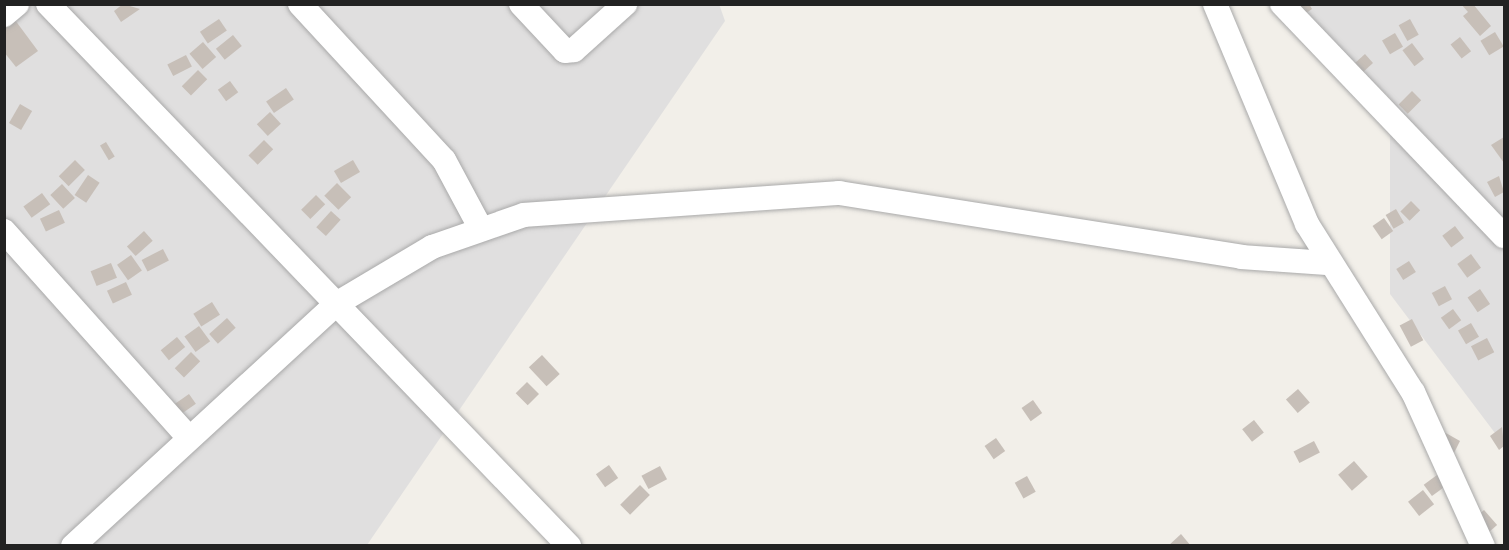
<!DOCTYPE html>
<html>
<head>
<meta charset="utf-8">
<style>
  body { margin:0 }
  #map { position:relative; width:1509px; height:550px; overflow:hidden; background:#f2efe9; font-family:Overpass,sans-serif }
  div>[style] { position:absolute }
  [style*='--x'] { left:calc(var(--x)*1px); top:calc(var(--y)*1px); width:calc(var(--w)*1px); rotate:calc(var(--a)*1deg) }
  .residential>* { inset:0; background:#e0dfdf }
  .building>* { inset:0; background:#c7bfb8; transform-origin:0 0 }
  .roads { filter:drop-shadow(0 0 2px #a9a9a9) drop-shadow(0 0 2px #a9a9a9) }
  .street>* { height:24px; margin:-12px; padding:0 12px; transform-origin:12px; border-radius:12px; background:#fff }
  span { translate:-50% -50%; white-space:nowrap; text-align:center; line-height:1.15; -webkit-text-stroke:4.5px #fff; paint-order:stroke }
  .frame { position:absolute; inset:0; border:6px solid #222; pointer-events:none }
</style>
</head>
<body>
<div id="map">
  <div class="residential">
    <i style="clip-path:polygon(719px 4px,725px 21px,367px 545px,5px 546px,4px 5px)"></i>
    <i style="clip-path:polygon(1290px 5px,1504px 5px,1504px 445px,1390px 294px,1390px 98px)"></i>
  </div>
  <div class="building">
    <i style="clip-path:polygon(123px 4px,140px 9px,121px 22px,114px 11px)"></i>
    <i style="clip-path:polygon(1291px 4px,1309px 4px,1312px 9px,1299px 18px)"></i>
    <i style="clip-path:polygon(1461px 4px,1473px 4px,1491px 26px,1480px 36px,1463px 16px,1468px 12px)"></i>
    <i style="left:219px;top:19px;width:14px;height:23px;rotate:56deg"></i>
    <i style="left:1410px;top:19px;width:18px;height:13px;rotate:61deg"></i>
    <i style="clip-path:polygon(15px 20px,38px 51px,16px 67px,4px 52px,4px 29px)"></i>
    <i style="left:1495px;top:32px;width:17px;height:17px;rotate:59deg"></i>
    <i style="left:1395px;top:33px;width:16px;height:15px;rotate:60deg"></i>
    <i style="left:233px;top:35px;width:14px;height:22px;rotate:51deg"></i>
    <i style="left:1460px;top:37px;width:18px;height:12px;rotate:52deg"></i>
    <i style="left:203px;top:42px;width:20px;height:18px;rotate:49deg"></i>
    <i style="left:1412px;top:43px;width:20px;height:12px;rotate:53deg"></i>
    <i style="left:1365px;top:54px;width:12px;height:25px;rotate:48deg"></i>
    <i style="left:186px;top:55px;width:13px;height:21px;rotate:63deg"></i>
    <i style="left:198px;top:70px;width:13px;height:23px;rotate:45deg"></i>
    <i style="left:230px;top:81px;width:14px;height:15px;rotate:54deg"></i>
    <i style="left:286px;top:88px;width:14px;height:24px;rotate:56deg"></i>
    <i style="left:1412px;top:91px;width:13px;height:19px;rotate:45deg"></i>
    <i style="left:20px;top:104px;width:14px;height:22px;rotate:30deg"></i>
    <i style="left:270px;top:112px;width:16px;height:18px;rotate:47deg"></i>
    <i style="clip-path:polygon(1504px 137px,1504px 163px,1491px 145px)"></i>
    <i style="left:264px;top:140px;width:13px;height:22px;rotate:45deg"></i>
    <i style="left:106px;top:142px;width:17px;height:7px;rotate:59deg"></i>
    <i style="left:75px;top:160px;width:14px;height:23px;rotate:45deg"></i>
    <i style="left:353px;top:160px;width:14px;height:22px;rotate:60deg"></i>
    <i style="left:88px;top:175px;width:14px;height:24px;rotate:34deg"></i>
    <i style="clip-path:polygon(1499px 176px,1504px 192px,1495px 197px,1487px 182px)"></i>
    <i style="left:337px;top:183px;width:20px;height:18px;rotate:45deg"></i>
    <i style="left:62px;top:184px;width:19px;height:16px;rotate:47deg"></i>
    <i style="left:42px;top:193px;width:14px;height:23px;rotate:54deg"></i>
    <i style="left:316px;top:195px;width:13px;height:21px;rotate:45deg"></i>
    <i style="left:1411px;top:201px;width:13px;height:15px;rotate:45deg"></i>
    <i style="left:1396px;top:209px;width:16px;height:12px;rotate:60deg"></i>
    <i style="left:59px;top:210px;width:14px;height:21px;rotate:65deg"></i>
    <i style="left:331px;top:211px;width:13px;height:22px;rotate:42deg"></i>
    <i style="left:1384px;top:218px;width:16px;height:14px;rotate:55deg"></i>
    <i style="left:1455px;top:226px;width:15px;height:16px;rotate:53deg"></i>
    <i style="left:144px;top:231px;width:13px;height:23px;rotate:48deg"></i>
    <i style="left:163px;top:249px;width:13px;height:24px;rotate:63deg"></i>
    <i style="left:1471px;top:254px;width:17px;height:17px;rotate:54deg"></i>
    <i style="left:131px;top:255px;width:19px;height:17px;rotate:55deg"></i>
    <i style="left:1409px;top:261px;width:13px;height:15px;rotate:58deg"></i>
    <i style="left:111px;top:263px;width:16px;height:22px;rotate:68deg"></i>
    <i style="left:126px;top:282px;width:14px;height:21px;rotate:65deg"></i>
    <i style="left:1445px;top:286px;width:15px;height:15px;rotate:62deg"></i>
    <i style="left:1480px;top:289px;width:18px;height:15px;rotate:56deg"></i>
    <i style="left:212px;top:302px;width:15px;height:22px;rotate:58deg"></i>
    <i style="left:1453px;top:309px;width:14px;height:15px;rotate:54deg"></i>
    <i style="left:227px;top:318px;width:13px;height:24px;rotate:48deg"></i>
    <i style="left:1412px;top:319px;width:24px;height:14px;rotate:62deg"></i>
    <i style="left:1471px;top:323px;width:16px;height:15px;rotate:60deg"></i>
    <i style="left:199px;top:326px;width:19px;height:18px;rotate:54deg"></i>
    <i style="left:177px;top:337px;width:13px;height:21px;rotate:51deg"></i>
    <i style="left:1487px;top:338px;width:16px;height:18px;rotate:63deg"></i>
    <i style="left:191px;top:352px;width:13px;height:23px;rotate:45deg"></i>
    <i style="left:542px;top:355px;width:26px;height:18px;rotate:47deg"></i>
    <i style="left:527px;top:382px;width:17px;height:16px;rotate:45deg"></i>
    <i style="left:1298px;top:389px;width:18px;height:16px;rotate:49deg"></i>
    <i style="left:189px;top:394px;width:12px;height:17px;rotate:55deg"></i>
    <i style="left:1033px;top:400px;width:16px;height:14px;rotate:55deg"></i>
    <i style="left:1254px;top:420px;width:16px;height:15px;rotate:52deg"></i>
    <i style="clip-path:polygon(1502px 427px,1504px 446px,1499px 450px,1490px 436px)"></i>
    <i style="clip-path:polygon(1444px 432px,1460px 441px,1451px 459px)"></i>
    <i style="left:996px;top:438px;width:16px;height:14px;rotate:55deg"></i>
    <i style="left:1314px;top:441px;width:13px;height:23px;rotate:63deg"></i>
    <i style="left:1354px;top:461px;width:21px;height:21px;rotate:49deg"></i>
    <i style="left:609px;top:465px;width:16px;height:16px;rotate:55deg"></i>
    <i style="left:660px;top:466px;width:15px;height:21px;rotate:62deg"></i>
    <i style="left:1448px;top:467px;width:14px;height:30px;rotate:54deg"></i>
    <i style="left:1027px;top:476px;width:18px;height:14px;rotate:61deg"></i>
    <i style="left:640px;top:485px;width:14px;height:28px;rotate:45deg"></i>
    <i style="left:1423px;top:490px;width:18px;height:19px;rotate:52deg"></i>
    <i style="left:1484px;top:510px;width:20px;height:21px;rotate:49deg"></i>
    <i style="clip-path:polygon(1181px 534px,1191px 546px,1168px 546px)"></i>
  </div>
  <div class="roads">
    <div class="street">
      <i style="--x:48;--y:4;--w:752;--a:46.13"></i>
      <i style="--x:300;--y:4;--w:212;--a:47.3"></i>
      <i style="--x:444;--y:160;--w:76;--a:61.8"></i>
      <i style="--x:521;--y:4;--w:64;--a:46.9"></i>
      <i style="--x:565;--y:51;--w:9;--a:-6"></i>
      <i style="--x:574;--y:50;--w:69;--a:-42"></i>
      <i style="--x:1215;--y:4;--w:238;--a:67.3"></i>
      <i style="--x:1307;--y:224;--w:199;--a:57.8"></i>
      <i style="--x:1413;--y:392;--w:169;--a:65.6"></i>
      <i style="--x:1282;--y:4;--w:321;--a:46.3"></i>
      <i style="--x:4;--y:15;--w:17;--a:-40"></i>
      <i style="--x:4;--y:231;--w:276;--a:48.2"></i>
      <i style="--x:73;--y:546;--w:357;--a:-42.6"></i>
      <i style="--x:336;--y:304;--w:112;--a:-30.7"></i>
      <i style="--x:432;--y:247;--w:97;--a:-19.2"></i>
      <i style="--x:524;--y:215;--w:316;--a:-4"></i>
      <i style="--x:839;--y:193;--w:407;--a:9"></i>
      <i style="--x:1241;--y:257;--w:86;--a:4"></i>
    </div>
  </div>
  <div class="frame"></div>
</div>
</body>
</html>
